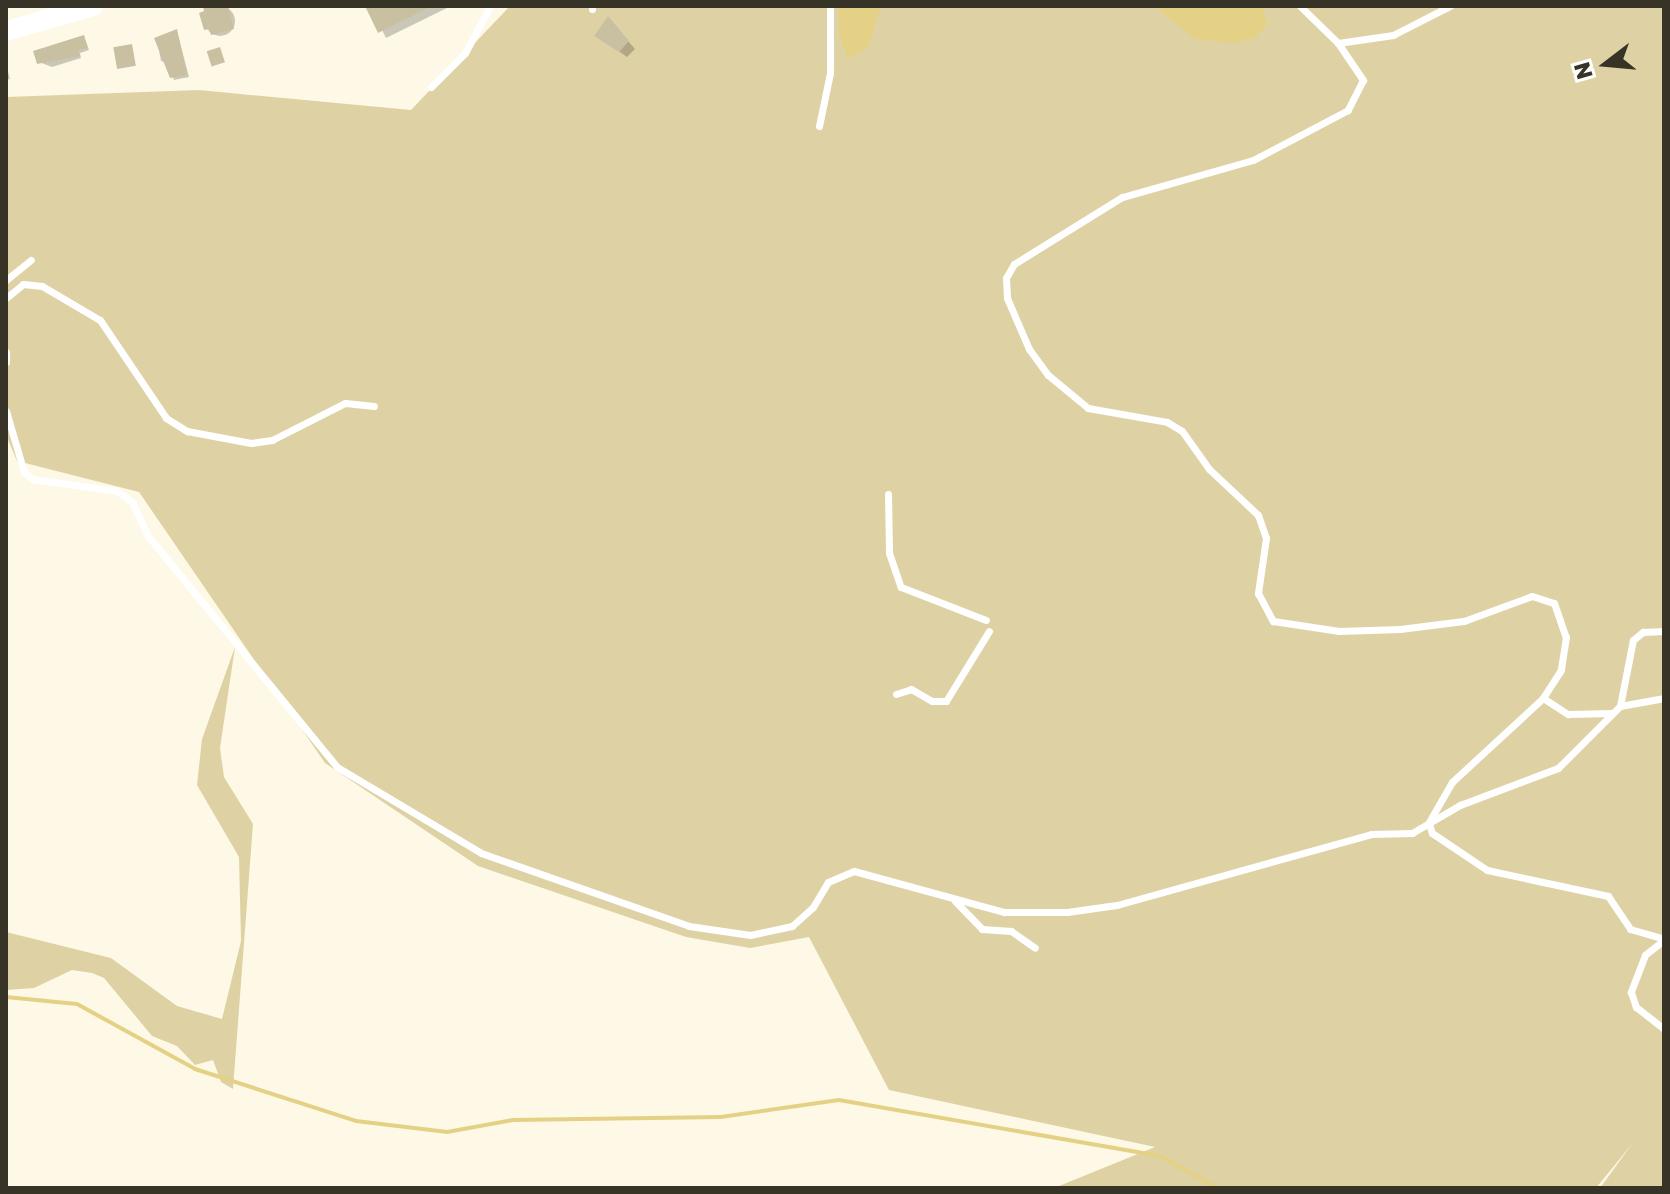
<!DOCTYPE html>
<html>
<head>
<meta charset="utf-8">
<style>
  body { margin:0 }
  #map { position:relative; width:1670px; height:1194px; overflow:hidden; background:#fef9e6; font-family:"Golos Text",sans-serif }
  div>[style] { position:absolute }
  [style*='--x'] { left:calc(var(--x)*1px); top:calc(var(--y)*1px); width:calc(var(--w)*1px); rotate:calc(var(--a)*1deg) }
  .green>* { inset:0; background:#ded2a4 }
  .water>* { inset:0; background:#e5d185 }
  .shadow>* { inset:0; background:#0003 }
  .round { border-radius:50% }
  .stream>* { height:4px; margin:-2px; padding:0 2px; transform-origin:2px; border-radius:2px; background:#e5d185 }
  .building>* { inset:0; background:#c8c0a1; transform-origin:0 0 }
  .lane>* { height:7px; margin:-3.5px; padding:0 3.5px; transform-origin:3.5px; border-radius:3.5px; background:#fff }
  .secondary>* { height:20px; margin:-10px; padding:0 10px; transform-origin:10px; border-radius:10px; background:#fff }
  span { translate:-50% -50%; white-space:nowrap; text-align:center; line-height:1.15; -webkit-text-stroke:6px #fff; paint-order:stroke }
  .frame { position:absolute; inset:0; border:8px solid #373427; pointer-events:none }
  .north { position:absolute; left:1566px; top:24px; width:80px; height:80px; -webkit-text-stroke:6px #fff; paint-order:stroke; rotate:254deg; font-size:22px; font-weight:700; line-height:32px; text-align:center; color:#373427 }
  .north::after { content:''; display:block; margin:auto; width:28px; height:36px; background:#373427; clip-path:polygon(50% 0,100% 100%,50% 72%,0 100%) }
</style>
</head>
<body>
<div id="map">
  <div class="green">
    <i style="clip-path:polygon(510px 6px,1664px 6px,1664px 1188px,1600px 1188px,1632px 1144px,1596px 1188px,1054px 1188px,1155px 1147px,889px 1090px,809px 937px,750px 948px,686px 937px,478px 866px,325px 763px,139px 492px,17px 461px,6px 435px,6px 97px,199px 90px,411px 110px)"></i>
    <i style="clip-path:polygon(235px 647px,220px 748px,224px 777px,253px 824px,233px 1089px,221px 1082px,213px 1060px,195px 1065px,177px 1046px,152px 1036px,104px 978px,92px 973px,72px 970px,34px 988px,6px 990px,6px 932px,111px 958px,177px 1006px,222px 1019px,241px 941px,239px 857px,197px 785px,202px 739px)"></i>
  </div>
  <div class="water">
    <i style="clip-path:polygon(881px 6px,868px 47px,848px 59px,839px 36px,839px 6px)"></i>
    <i style="clip-path:polygon(1154px 6px,1263px 6px,1267px 25px,1255px 38px,1234px 43px,1195px 39px)"></i>
  </div>
  <div class="shadow">
    <i style="clip-path:polygon(370px 6px,451px 6px,386px 38px)"></i>
    <i class="round" style="left:205px;top:6px;width:30px;height:30px"></i>
    <i style="clip-path:polygon(614px 25px,635px 49px,627px 57px,596px 35px)"></i>
    <i style="clip-path:polygon(177px 31px,189px 77px,174px 80px,168px 63px,161px 61px,157px 40px)"></i>
    <i style="clip-path:polygon(84px 37px,89px 50px,80px 53px,81px 58px,52px 67px,39px 62px)"></i>
    <i style="clip-path:polygon(6px 64px,10px 79px,6px 80px)"></i>
  </div>
  <div class="stream">
    <i style="--x:6;--y:997;--w:71;--a:5.6"></i>
    <i style="--x:77;--y:1004;--w:135;--a:28.8"></i>
    <i style="--x:195;--y:1069;--w:169;--a:17.9"></i>
    <i style="--x:356;--y:1121;--w:92;--a:6.9"></i>
    <i style="--x:447;--y:1132;--w:67;--a:-10.3"></i>
    <i style="--x:513;--y:1120;--w:208;--a:-0.8"></i>
    <i style="--x:721;--y:1117;--w:119;--a:-8.2"></i>
    <i style="--x:839;--y:1100;--w:326;--a:9.9"></i>
    <i style="--x:1160;--y:1156;--w:65;--a:29.3"></i>
  </div>
  <div class="building">
    <i style="clip-path:polygon(203px 6px,228px 6px,234px 29px,211px 35px,209px 29px,204px 30px,199px 13px,204px 11px)"></i>
    <i style="clip-path:polygon(365px 6px,432px 6px,378px 33px)"></i>
    <i style="clip-path:polygon(608px 16px,629px 41px,619px 52px,594px 36px)"></i>
    <i style="clip-path:polygon(177px 29px,187px 75px,170px 78px,154px 38px)"></i>
    <i style="clip-path:polygon(84px 35px,88px 48px,78px 50px,80px 56px,37px 64px,33px 51px)"></i>
    <i style="left:132px;top:44px;width:22px;height:19px;rotate:80deg"></i>
    <i style="left:220px;top:47px;width:16px;height:14px;rotate:72deg"></i>
  </div>
  <div class="lane">
    <i style="--x:1300;--y:6;--w:53;--a:44.2"></i>
    <i style="--x:1338;--y:43;--w:45;--a:56"></i>
    <i style="--x:1363;--y:80;--w:34;--a:117"></i>
    <i style="--x:1348;--y:110;--w:107;--a:152.2"></i>
    <i style="--x:1253;--y:160;--w:136;--a:164.2"></i>
    <i style="--x:1122;--y:197;--w:127;--a:148.2"></i>
    <i style="--x:1014;--y:264;--w:16;--a:120"></i>
    <i style="--x:1006;--y:278;--w:20;--a:87"></i>
    <i style="--x:1007;--y:298;--w:56;--a:66.7"></i>
    <i style="--x:1029;--y:349;--w:32;--a:54"></i>
    <i style="--x:1048;--y:375;--w:52;--a:39.5"></i>
    <i style="--x:1088;--y:408;--w:80;--a:10"></i>
    <i style="--x:1167;--y:422;--w:17;--a:31"></i>
    <i style="--x:1182;--y:431;--w:47;--a:54.6"></i>
    <i style="--x:1209;--y:469;--w:67;--a:43.2"></i>
    <i style="--x:1258;--y:515;--w:24;--a:71"></i>
    <i style="--x:1266;--y:538;--w:56;--a:98.3"></i>
    <i style="--x:1258;--y:593;--w:32;--a:62"></i>
    <i style="--x:1273;--y:621;--w:67;--a:8.6"></i>
    <i style="--x:1339;--y:631;--w:61;--a:-1.9"></i>
    <i style="--x:1400;--y:629;--w:64;--a:-7.1"></i>
    <i style="--x:1464;--y:621;--w:72;--a:-20.2"></i>
    <i style="--x:1532;--y:596;--w:23;--a:18"></i>
    <i style="--x:1554;--y:603;--w:36;--a:71"></i>
    <i style="--x:1566;--y:637;--w:33;--a:99"></i>
    <i style="--x:1561;--y:670;--w:33;--a:123"></i>
    <i style="--x:1543;--y:698;--w:124;--a:137.3"></i>
    <i style="--x:1452;--y:782;--w:46;--a:119.9"></i>
    <i style="--x:592;--y:9;--w:3;--a:-90"></i>
    <i style="--x:1338;--y:43;--w:56;--a:-8.3"></i>
    <i style="--x:1393;--y:35;--w:64;--a:-27"></i>
    <i style="--x:431;--y:87;--w:48;--a:-45"></i>
    <i style="--x:465;--y:53;--w:53;--a:-62"></i>
    <i style="--x:819;--y:126;--w:54;--a:-78.3"></i>
    <i style="--x:830;--y:73;--w:67;--a:-90"></i>
    <i style="--x:6;--y:280;--w:32;--a:-39"></i>
    <i style="--x:6;--y:298;--w:22;--a:-39"></i>
    <i style="--x:23;--y:284;--w:19;--a:6"></i>
    <i style="--x:42;--y:286;--w:67;--a:30.4"></i>
    <i style="--x:100;--y:320;--w:118;--a:56"></i>
    <i style="--x:166;--y:418;--w:25;--a:32"></i>
    <i style="--x:187;--y:431;--w:65;--a:10.6"></i>
    <i style="--x:251;--y:443;--w:21;--a:-8"></i>
    <i style="--x:272;--y:440;--w:82;--a:-26.9"></i>
    <i style="--x:345;--y:403;--w:29;--a:6"></i>
    <i style="--x:6;--y:352;--w:10;--a:90"></i>
    <i style="--x:6;--y:411;--w:64;--a:73.6"></i>
    <i style="--x:24;--y:472;--w:11;--a:41"></i>
    <i style="--x:32;--y:479;--w:86;--a:8"></i>
    <i style="--x:117;--y:491;--w:19;--a:36"></i>
    <i style="--x:132;--y:502;--w:38;--a:65"></i>
    <i style="--x:148;--y:536;--w:298;--a:50.7"></i>
    <i style="--x:337;--y:767;--w:168;--a:30.8"></i>
    <i style="--x:481;--y:853;--w:220;--a:19.3"></i>
    <i style="--x:689;--y:926;--w:62;--a:8.4"></i>
    <i style="--x:750;--y:935;--w:43;--a:-12.1"></i>
    <i style="--x:792;--y:926;--w:28;--a:-42"></i>
    <i style="--x:813;--y:907;--w:29;--a:-59"></i>
    <i style="--x:828;--y:882;--w:28;--a:-23"></i>
    <i style="--x:854;--y:871;--w:156;--a:15.3"></i>
    <i style="--x:1004;--y:912;--w:63;--a:0"></i>
    <i style="--x:1067;--y:912;--w:50;--a:-8"></i>
    <i style="--x:1117;--y:905;--w:264;--a:-15.6"></i>
    <i style="--x:1371;--y:834;--w:41;--a:-1.4"></i>
    <i style="--x:1412;--y:833;--w:56;--a:-30.3"></i>
    <i style="--x:1460;--y:805;--w:105;--a:-20.7"></i>
    <i style="--x:1558;--y:768;--w:88;--a:-45"></i>
    <i style="--x:1620;--y:706;--w:45;--a:-10.3"></i>
    <i style="--x:888;--y:494;--w:59;--a:89"></i>
    <i style="--x:889;--y:553;--w:36;--a:71"></i>
    <i style="--x:901;--y:587;--w:91;--a:21.2"></i>
    <i style="--x:896;--y:694;--w:16;--a:-18"></i>
    <i style="--x:911;--y:689;--w:24;--a:30"></i>
    <i style="--x:932;--y:701;--w:14;--a:0"></i>
    <i style="--x:946;--y:701;--w:82;--a:-58.4"></i>
    <i style="--x:1543;--y:698;--w:30;--a:33"></i>
    <i style="--x:1568;--y:714;--w:44;--a:-1.3"></i>
    <i style="--x:1620;--y:706;--w:67;--a:-78.9"></i>
    <i style="--x:1633;--y:640;--w:13;--a:-39"></i>
    <i style="--x:1643;--y:632;--w:21;--a:-3"></i>
    <i style="--x:1429;--y:824;--w:9;--a:72"></i>
    <i style="--x:1432;--y:833;--w:66;--a:33.9"></i>
    <i style="--x:1487;--y:870;--w:124;--a:12.1"></i>
    <i style="--x:1608;--y:896;--w:40;--a:56"></i>
    <i style="--x:1630;--y:929;--w:35;--a:16"></i>
    <i style="--x:955;--y:901;--w:39;--a:46"></i>
    <i style="--x:982;--y:929;--w:29;--a:4"></i>
    <i style="--x:1011;--y:931;--w:29;--a:35"></i>
    <i style="--x:1664;--y:940;--w:24;--a:142"></i>
    <i style="--x:1645;--y:955;--w:40;--a:111"></i>
    <i style="--x:1631;--y:992;--w:16;--a:72"></i>
    <i style="--x:1636;--y:1007;--w:36;--a:38"></i>
  </div>
  <div class="secondary">
    <i style="--x:6;--y:31;--w:91;--a:-16"></i>
  </div>
  <div class="frame"></div>
  <div class="north">N</div>
</div>
</body>
</html>
